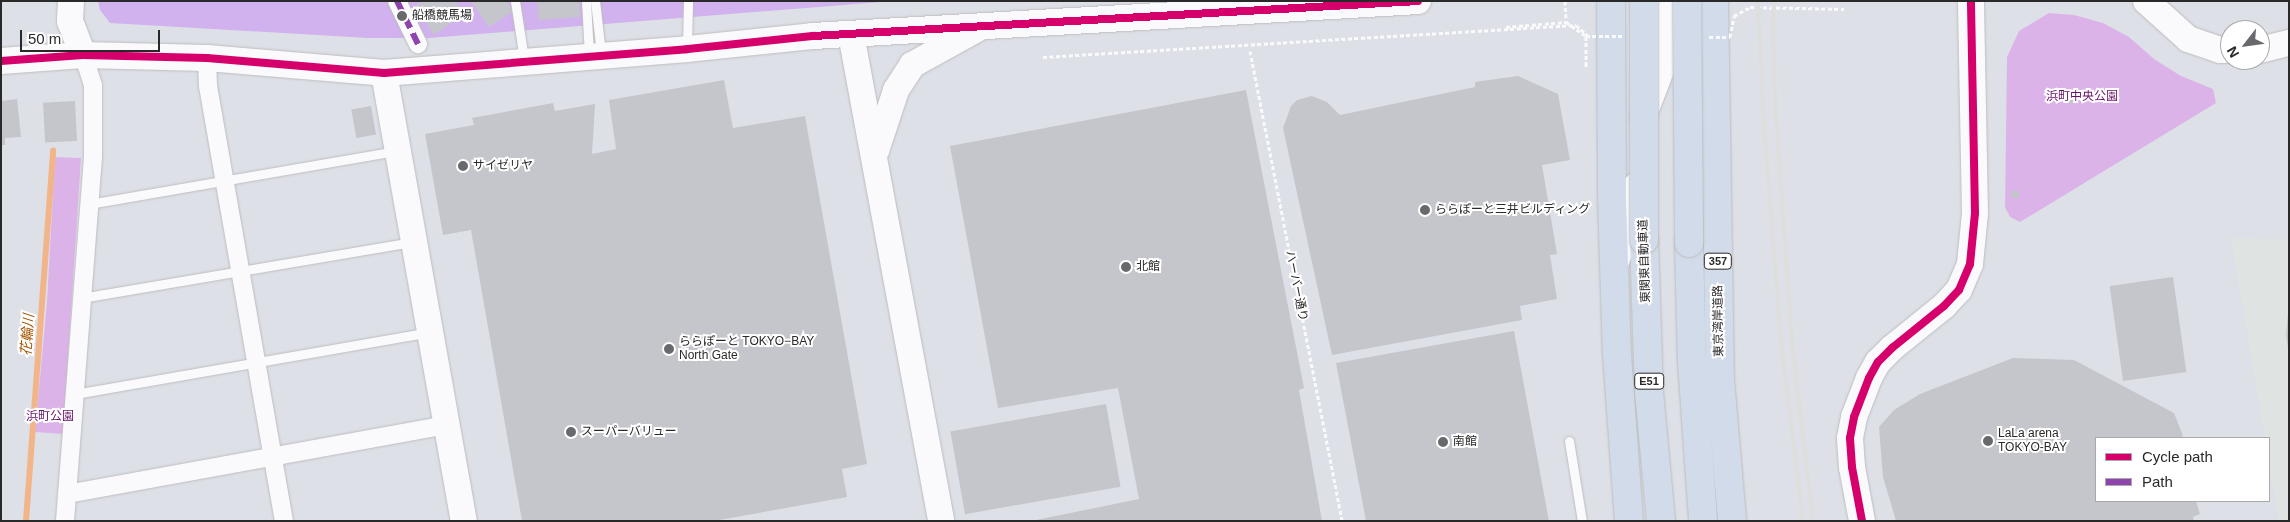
<!DOCTYPE html>
<html>
<head>
<meta charset="utf-8">
<style>
  body { margin:0 }
  #map { position:relative; width:2290px; height:522px; overflow:hidden; background:#dee0e8; font-family:Helvetica,"Noto Sans JP",sans-serif }
  div>[style] { position:absolute }
  [style*='--x'] { left:calc(var(--x)*1px); top:calc(var(--y)*1px); width:calc(var(--w)*1px); rotate:calc(var(--a)*1deg) }
  .industrial>* { inset:0; background:#dfe3e1 }
  .green>* { inset:0; background:#dcb3e9 }
  .pitch>* { inset:0; background:#d1b1ee }
  .stream>* { height:5.5px; margin:-2.75px; padding:0 2.75px; transform-origin:2.75px; border-radius:2.75px; background:#f2b589 }
  .building>* { inset:0; background:#c5c6cc; transform-origin:0 0 }
  .path>* { height:3px; margin-top:-1.5px; transform-origin:0; background:repeating-linear-gradient(90deg,#fafafc 0 4px,transparent 0 6.5px) }
  .roads { filter:drop-shadow(0 0 1px #bdbdbd) drop-shadow(0 0 1px #bdbdbd) }
  .lane>* { height:9px; margin:-4.5px; padding:0 4.5px; transform-origin:4.5px; border-radius:4.5px; background:#fafafc }
  .street>* { height:18px; margin:-9px; padding:0 9px; transform-origin:9px; border-radius:9px; background:#fafafc }
  .secondary>* { height:26px; margin:-13px; padding:0 13px; transform-origin:13px; border-radius:13px; background:#fafafc }
  .highway>* { height:28px; margin:-14px; padding:0 14px; transform-origin:14px; border-radius:14px; background:#d2dbe9 }
  .rail>* { height:4px; margin:-2px; padding:0 2px; transform-origin:2px; border-radius:2px; background:#dededd }
  .path-bridge>* { height:3px; margin-top:-1.5px; transform-origin:0; background:repeating-linear-gradient(90deg,#fafafc 0 4px,transparent 0 6.5px) }
  .bridges { filter:drop-shadow(0 0 1px #bcbdc0) drop-shadow(0 0 1px #bcbdc0) }
  .highway-bridge>* { height:28px; margin:-14px; padding:0 14px; transform-origin:14px; border-radius:14px; background:#d2dbe9 }
  .quiet>* { height:6px; margin-top:-3px; transform-origin:0; background:repeating-linear-gradient(90deg,#8e44ad 0 12px,transparent 0 18px) }
  .cycleway>* { height:8px; margin:-4px; padding:0 4px; transform-origin:4px; border-radius:4px; background:#d6006c }
  .dots>* { width:14px; height:14px; translate:-50% -50%; box-sizing:border-box; border:2px solid #fff; border-radius:50% }
  span { translate:-50% -50%; white-space:nowrap; text-align:center; line-height:1.15; -webkit-text-stroke:4px #fff; paint-order:stroke }
  .shield-label span { padding:1px 4px; background:#fff; border:1px solid; border-radius:4px; -webkit-text-stroke-width:0 }
  .shield-label { font-size:11px; color:#292929; font-weight:700 }
  .poi-label { font-size:12px; color:#292929 }
  .left { translate:0 -50%; text-align:left }
  .park-label { font-size:12px; color:#69126d }
  .street-label { font-size:12px; color:#292929 }
  .water-label { font-size:14px; color:#a65400; font-style:italic }
  .frame { position:absolute; inset:0; border:2px solid #292929; pointer-events:none }
  .legend { position:absolute; left:2095px; top:437px; width:175px; height:65px; box-sizing:border-box; background:#fff; border:1px solid #a9a9a9; margin:0; padding:6px 9px; list-style:none; font-size:15px; color:#292929 }
  .legend li { display:flex; align-items:center; gap:10px; height:25px }
  .legend b { width:25px; border:1px solid #a9a9a9 }
  .north { position:absolute; left:2220px; top:20px; width:50px; height:50px; box-sizing:border-box; background:#fff; border:1px solid #a9a9a9; border-radius:50%; rotate:240deg; font-size:14px; font-weight:700; line-height:20px; text-align:center; color:#292929 }
  .north::after { content:''; display:block; margin:auto; width:18px; height:22px; background:#68696c; clip-path:polygon(50% 0,100% 100%,50% 72%,0 100%) }
  .scale { position:absolute; left:20px; top:30px; width:140px; height:22px; box-sizing:border-box; border:2px solid #292929; border-top:0; padding-left:6px; font-size:15px; line-height:18px; white-space:nowrap; color:#292929; -webkit-text-stroke:4px #fff; paint-order:stroke }
</style>
</head>
<body>
<div id="map">
  <div class="industrial">
    <i style="clip-path:polygon(2231px 238px,2289px 240px,2289px 521px,2279px 521px,2269px 461px,2269px 438px,2265px 438px)"></i>
  </div>
  <div class="green">
    <i style="clip-path:polygon(2049px 13px,2074px 15px,2103px 23px,2129px 37px,2154px 59px,2181px 76px,2213px 89px,2216px 103px,2020px 222px,2010px 217px,2005px 207px,2007px 57px,2019px 31px)"></i>
    <i style="clip-path:polygon(55px 157px,81px 158px,63px 434px,35px 432px,47px 302px)"></i>
  </div>
  <div class="pitch">
    <i style="clip-path:polygon(98px 1px,893px 1px,429px 38px,368px 38px,110px 23px,100px 10px)"></i>
  </div>
  <div class="stream">
    <i style="--x:26;--y:521;--w:371;--a:-85.8"></i>
  </div>
  <div class="building">
    <i style="clip-path:polygon(422px 1px,455px 1px,464px 14px,434px 35px,415px 6px)"></i>
    <i style="clip-path:polygon(471px 1px,506px 1px,513px 11px,489px 27px)"></i>
    <i style="clip-path:polygon(537px 1px,579px 1px,580px 17px,539px 20px)"></i>
    <i style="clip-path:polygon(1518px 76px,1558px 94px,1570px 160px,1542px 165px,1557px 254px,1550px 255px,1557px 299px,1520px 306px,1522px 320px,1332px 355px,1283px 128px,1291px 106px,1297px 100px,1312px 96px,1327px 102px,1340px 115px,1475px 87px,1475px 82px)"></i>
    <i style="clip-path:polygon(724px 80px,733px 128px,805px 116px,867px 464px,842px 469px,847px 497px,714px 521px,522px 521px,471px 230px,443px 235px,425px 134px,474px 125px,472px 118px,553px 103px,555px 111px,595px 104px,592px 154px,616px 149px,609px 100px)"></i>
    <i style="clip-path:polygon(1246px 90px,1304px 388px,1299px 390px,1322px 521px,1031px 521px,1139px 499px,1118px 388px,998px 408px,950px 146px)"></i>
    <i style="left:2066px;top:95px;width:7px;height:8px"></i>
    <i style="clip-path:polygon(17px 99px,21px 137px,5px 138px,5px 145px,1px 145px,1px 101px)"></i>
    <i style="left:75px;top:101px;width:40px;height:32px;rotate:87deg"></i>
    <i style="left:371px;top:106px;width:29px;height:20px;rotate:80deg"></i>
    <i style="left:2011px;top:191px;width:8px;height:7px"></i>
    <i style="left:2173px;top:277px;width:96px;height:64px;rotate:82deg"></i>
    <i style="clip-path:polygon(2288px 314px,2289px 348px,2288px 348px,2286px 335px)"></i>
    <i style="clip-path:polygon(1514px 331px,1549px 521px,1366px 521px,1336px 363px)"></i>
    <i style="clip-path:polygon(2013px 358px,2074px 360px,2174px 413px,2183px 436px,2178px 438px,2096px 438px,2096px 501px,2196px 501px,2200px 514px,2193px 517px,2194px 521px,1896px 521px,1883px 477px,1879px 427px,1894px 410px,1920px 394px)"></i>
    <i style="left:1106px;top:404px;width:84px;height:158px;rotate:80deg"></i>
  </div>
  <div class="path">
    <i style="--x:1750;--y:7;--w:94;--a:1.2"></i>
    <i style="--x:1506;--y:27;--w:60;--a:-4.8"></i>
    <i style="--x:1586;--y:36;--w:32;--a:90"></i>
    <i style="--x:1250;--y:51;--w:479;--a:78.9"></i>
    <i style="--x:1043;--y:57;--w:534;--a:-3.44"></i>
    <i style="--x:1576;--y:25;--w:15;--a:42"></i>
  </div>
  <div class="roads">
    <div class="lane">
      <i style="--x:515;--y:1;--w:59;--a:81.2"></i>
      <i style="--x:586;--y:1;--w:53;--a:86.8"></i>
      <i style="--x:595;--y:1;--w:52;--a:83.4"></i>
      <i style="--x:687;--y:46;--w:45;--a:-88.7"></i>
      <i style="--x:89;--y:204;--w:312;--a:-9.8"></i>
      <i style="--x:81;--y:298;--w:335;--a:-9.6"></i>
      <i style="--x:75;--y:394;--w:359;--a:-9.9"></i>
      <i style="--x:1569;--y:441;--w:81;--a:80.8"></i>
    </div>
    <div class="street">
      <i style="--x:397;--y:1;--w:48;--a:64"></i>
      <i style="--x:207;--y:58;--w:28;--a:88"></i>
      <i style="--x:208;--y:86;--w:442;--a:80.1"></i>
      <i style="--x:67;--y:494;--w:386;--a:-10.3"></i>
      <i style="--x:65;--y:521;--w:366;--a:-85.6"></i>
      <i style="--x:93;--y:156;--w:71;--a:-90"></i>
      <i style="--x:93;--y:85;--w:32;--a:-108"></i>
    </div>
    <div class="secondary">
      <i style="--x:71;--y:1;--w:20;--a:93"></i>
      <i style="--x:70;--y:21;--w:36;--a:69"></i>
      <i style="--x:2146;--y:1;--w:57;--a:42.1"></i>
      <i style="--x:2188;--y:39;--w:34;--a:19"></i>
      <i style="--x:2220;--y:50;--w:10;--a:0"></i>
      <i style="--x:851;--y:34;--w:495;--a:79.5"></i>
      <i style="--x:2260;--y:50;--w:30;--a:-14"></i>
      <i style="--x:1;--y:61;--w:82;--a:-4.2"></i>
      <i style="--x:83;--y:55;--w:124;--a:1.4"></i>
      <i style="--x:207;--y:58;--w:178;--a:4.8"></i>
      <i style="--x:384;--y:73;--w:304;--a:-4.5"></i>
      <i style="--x:687;--y:49;--w:127;--a:-5.9"></i>
      <i style="--x:813;--y:36;--w:606;--a:-3.31"></i>
      <i style="--x:384;--y:73;--w:455;--a:79.9"></i>
      <i style="--x:1643;--y:117;--w:56;--a:-69"></i>
      <i style="--x:1663;--y:65;--w:64;--a:-89.1"></i>
      <i style="--x:876;--y:151;--w:64;--a:-71.8"></i>
      <i style="--x:896;--y:90;--w:30;--a:-57"></i>
      <i style="--x:912;--y:65;--w:74;--a:-29"></i>
      <i style="--x:1615;--y:265;--w:70;--a:-72.6"></i>
      <i style="--x:1636;--y:198;--w:13;--a:-86"></i>
      <i style="--x:1862;--y:521;--w:55;--a:-100.5"></i>
      <i style="--x:1852;--y:467;--w:29;--a:-94"></i>
      <i style="--x:1850;--y:438;--w:21;--a:-79"></i>
      <i style="--x:1854;--y:417;--w:42;--a:-69"></i>
      <i style="--x:1869;--y:378;--w:18;--a:-61"></i>
      <i style="--x:1878;--y:362;--w:20;--a:-45"></i>
      <i style="--x:1892;--y:348;--w:67;--a:-38.9"></i>
      <i style="--x:1944;--y:306;--w:22;--a:-47"></i>
      <i style="--x:1959;--y:290;--w:28;--a:-67"></i>
      <i style="--x:1970;--y:264;--w:51;--a:-84.4"></i>
      <i style="--x:1975;--y:213;--w:212;--a:-91.1"></i>
    </div>
    <div class="highway">
      <i style="--x:1611;--y:1;--w:198;--a:89.7"></i>
      <i style="--x:1612;--y:199;--w:155;--a:88.2"></i>
      <i style="--x:1617;--y:354;--w:167;--a:85.9"></i>
      <i style="--x:1714;--y:1;--w:379;--a:89.1"></i>
      <i style="--x:1720;--y:380;--w:142;--a:85.1"></i>
      <i style="--x:1644;--y:240;--w:152;--a:88.1"></i>
      <i style="--x:1649;--y:392;--w:130;--a:84.7"></i>
      <i style="--x:1689;--y:243;--w:119;--a:88.6"></i>
      <i style="--x:1692;--y:362;--w:159;--a:86"></i>
    </div>
  </div>
  <div class="rail">
    <i style="--x:1758;--y:1;--w:124;--a:87.2"></i>
    <i style="--x:1764;--y:125;--w:218;--a:85.5"></i>
    <i style="--x:1781;--y:342;--w:180;--a:83"></i>
    <i style="--x:1774;--y:1;--w:33;--a:92"></i>
    <i style="--x:1773;--y:34;--w:84;--a:88"></i>
    <i style="--x:1776;--y:118;--w:226;--a:85.9"></i>
    <i style="--x:1792;--y:343;--w:179;--a:83.3"></i>
  </div>
  <div class="path-bridge">
    <i style="--x:1565;--y:1;--w:21;--a:87"></i>
    <i style="--x:1566;--y:22;--w:24;--a:35"></i>
    <i style="--x:1586;--y:36;--w:37;--a:0"></i>
    <i style="--x:1709;--y:37;--w:21;--a:0"></i>
    <i style="--x:1730;--y:37;--w:21;--a:-79"></i>
    <i style="--x:1734;--y:16;--w:18;--a:-29"></i>
  </div>
  <div class="bridges">
    <div class="highway-bridge">
      <i style="--x:1687;--y:1;--w:242;--a:89.5"></i>
      <i style="--x:1644;--y:240;--w:239;--a:-90"></i>
    </div>
  </div>
  <div class="quiet">
    <i style="--x:397;--y:1;--w:48;--a:64"></i>
  </div>
  <div class="cycleway">
    <i style="--x:1;--y:61;--w:82;--a:-4.2"></i>
    <i style="--x:83;--y:55;--w:124;--a:1.4"></i>
    <i style="--x:207;--y:58;--w:178;--a:4.8"></i>
    <i style="--x:384;--y:73;--w:304;--a:-4.5"></i>
    <i style="--x:687;--y:49;--w:127;--a:-5.9"></i>
    <i style="--x:813;--y:36;--w:606;--a:-3.31"></i>
    <i style="--x:1862;--y:521;--w:55;--a:-100.5"></i>
    <i style="--x:1852;--y:467;--w:29;--a:-94"></i>
    <i style="--x:1850;--y:438;--w:21;--a:-79"></i>
    <i style="--x:1854;--y:417;--w:42;--a:-69"></i>
    <i style="--x:1869;--y:378;--w:18;--a:-61"></i>
    <i style="--x:1878;--y:362;--w:20;--a:-45"></i>
    <i style="--x:1892;--y:348;--w:67;--a:-38.9"></i>
    <i style="--x:1944;--y:306;--w:22;--a:-47"></i>
    <i style="--x:1959;--y:290;--w:28;--a:-67"></i>
    <i style="--x:1970;--y:264;--w:51;--a:-84.4"></i>
    <i style="--x:1975;--y:213;--w:212;--a:-91.1"></i>
  </div>
  <div class="dots">
    <i style="left:402px;top:16px;background:#68696c"></i>
    <i style="left:463px;top:166px;background:#68696c"></i>
    <i style="left:1425px;top:210px;background:#68696c"></i>
    <i style="left:1126px;top:267px;background:#68696c"></i>
    <i style="left:669px;top:349px;background:#68696c"></i>
    <i style="left:571px;top:432px;background:#68696c"></i>
    <i style="left:1988px;top:441px;background:#68696c"></i>
    <i style="left:1443px;top:442px;background:#68696c"></i>
  </div>
  <div class="shield-label">
    <span style="left:1718px;top:261px">357</span>
    <span style="left:1649px;top:381px">E51</span>
  </div>
  <div class="poi-label">
    <span class="left" style="left:412px;top:16px">船橋競馬場</span>
    <span class="left" style="left:473px;top:166px">サイゼリヤ</span>
    <span class="left" style="left:1435px;top:210px">ららぽーと三井ビルディング</span>
    <span class="left" style="left:1136px;top:267px">北館</span>
    <span class="left" style="left:679px;top:349px">ららぽーと TOKYO−BAY<br>North Gate</span>
    <span class="left" style="left:581px;top:432px">スーパーバリュー</span>
    <span class="left" style="left:1998px;top:441px">LaLa arena<br>TOKYO-BAY</span>
    <span class="left" style="left:1453px;top:442px">南館</span>
  </div>
  <div class="park-label">
    <span style="left:2082px;top:97px">浜町中央公園</span>
    <span style="left:50px;top:417px">浜町公園</span>
  </div>
  <div class="street-label">
    <span style="left:1645px;top:261px;rotate:-92deg">東関東自動車道</span>
    <span style="left:1296px;top:286px;rotate:79deg">ハーバー通り</span>
    <span style="left:1719px;top:321px;rotate:-91deg">東京湾岸道路</span>
  </div>
  <div class="water-label">
    <span style="left:27px;top:335px;rotate:-86deg">花輪川</span>
  </div>
  <div class="frame"></div>
  <ul class="legend">
  <li><b style="height:6px;background:#d6006c"></b>Cycle path</li>
  <li><b style="height:6px;background:#8e44ad"></b>Path</li>
  </ul>
  <div class="north">N</div>
  <div class="scale">50 m</div>
</div>
</body>
</html>
